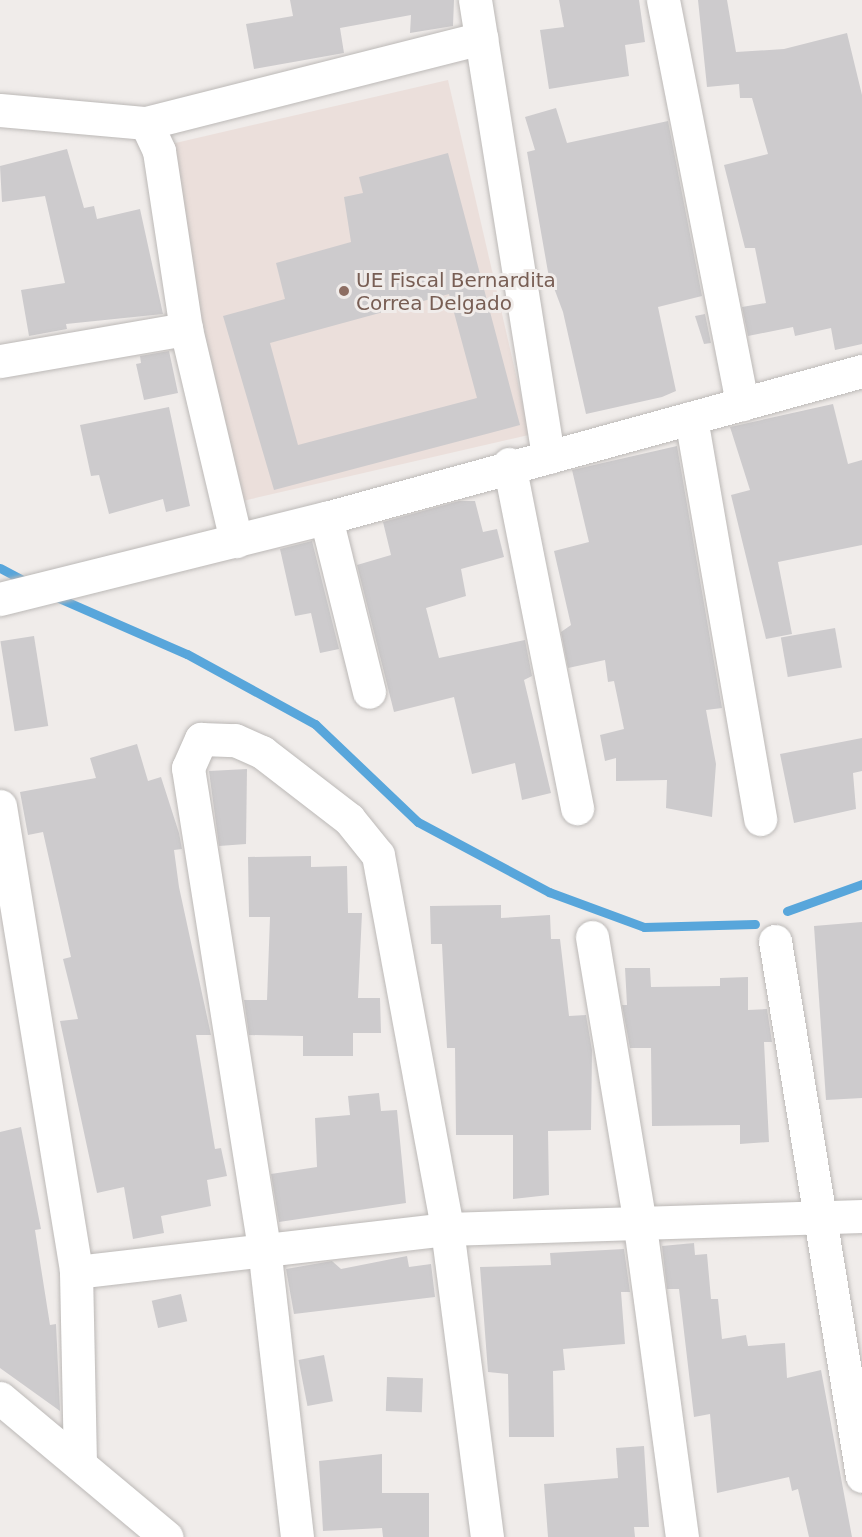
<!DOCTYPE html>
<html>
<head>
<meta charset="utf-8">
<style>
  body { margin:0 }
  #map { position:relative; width:862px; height:1537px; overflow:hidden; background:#f0ecea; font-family:"DejaVu Sans",sans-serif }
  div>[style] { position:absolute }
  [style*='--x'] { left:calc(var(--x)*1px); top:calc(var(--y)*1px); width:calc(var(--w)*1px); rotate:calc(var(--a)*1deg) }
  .built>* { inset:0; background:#ebdfdb; transform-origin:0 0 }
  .stream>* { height:9px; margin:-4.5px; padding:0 4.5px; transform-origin:4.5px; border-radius:4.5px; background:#58a6db }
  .building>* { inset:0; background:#cdcbcd; transform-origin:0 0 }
  .roads { filter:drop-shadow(0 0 2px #bcb9b7) drop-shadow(0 0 2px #bcb9b7) }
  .minor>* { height:33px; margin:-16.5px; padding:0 16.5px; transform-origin:16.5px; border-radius:16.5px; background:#fff }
  .dots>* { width:16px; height:16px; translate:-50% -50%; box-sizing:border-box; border:3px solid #f0ecea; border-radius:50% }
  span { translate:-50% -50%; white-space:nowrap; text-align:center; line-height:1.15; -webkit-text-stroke:6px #f0ecea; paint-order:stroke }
  .education-label { font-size:20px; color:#785e54 }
  .left { translate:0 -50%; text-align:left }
</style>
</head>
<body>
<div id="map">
  <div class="built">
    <i style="left:448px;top:80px;width:364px;height:294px;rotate:77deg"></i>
  </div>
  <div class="stream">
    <i style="--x:0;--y:568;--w:32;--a:28"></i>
    <i style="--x:54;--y:596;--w:145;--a:23.6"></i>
    <i style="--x:187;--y:654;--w:146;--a:28.7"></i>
    <i style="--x:315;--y:724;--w:142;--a:43.6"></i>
    <i style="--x:418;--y:822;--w:149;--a:28.1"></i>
    <i style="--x:549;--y:892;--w:101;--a:20.2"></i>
    <i style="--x:644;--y:927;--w:111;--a:-1.5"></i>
    <i style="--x:787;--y:911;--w:80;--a:-19.8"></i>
  </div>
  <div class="building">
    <i style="clip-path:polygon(290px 0,454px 0,453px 26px,410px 33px,411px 15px,340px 28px,344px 53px,254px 69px,246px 24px,293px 16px)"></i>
    <i style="clip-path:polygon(559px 0,639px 0,645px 42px,625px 45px,629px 76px,549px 89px,540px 30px,564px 27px)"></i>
    <i style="clip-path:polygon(698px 0,727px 0,736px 52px,784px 49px,847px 33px,862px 95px,862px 344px,835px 350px,831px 328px,795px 336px,793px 327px,748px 336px,742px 307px,766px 303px,755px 248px,745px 248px,724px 165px,768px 154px,752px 98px,740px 98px,739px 84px,707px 87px)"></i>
    <i style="clip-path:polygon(556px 108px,567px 143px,668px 121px,702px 296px,658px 307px,676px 391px,662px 397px,586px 414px,563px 312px,548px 272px,527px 152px,535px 150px,525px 117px)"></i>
    <i style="clip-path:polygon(67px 149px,84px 208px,94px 206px,97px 219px,140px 209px,163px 314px,66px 324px,67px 329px,29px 336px,21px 290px,65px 283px,45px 196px,2px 202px,0 166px)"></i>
    <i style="clip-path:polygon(evenodd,448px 153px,520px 425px,274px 490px,223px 316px,285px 299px,276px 263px,351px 242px,344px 197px,363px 193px,359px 177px,448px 153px,449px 294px,477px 398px,298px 445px,270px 343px,449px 294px)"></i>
    <i style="clip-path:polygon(705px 314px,711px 343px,704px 344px,695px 316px)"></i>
    <i style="clip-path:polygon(169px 351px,178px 393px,144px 400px,136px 364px,141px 363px,140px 356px)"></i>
    <i style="clip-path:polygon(833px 404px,848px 464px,862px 460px,862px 545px,778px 562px,792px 634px,766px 639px,731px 495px,750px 490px,730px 427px)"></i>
    <i style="clip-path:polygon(169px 407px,190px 506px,166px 512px,163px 499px,109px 514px,99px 475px,91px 476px,80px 425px)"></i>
    <i style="clip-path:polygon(677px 446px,722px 708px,706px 710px,716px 764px,712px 817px,666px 808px,667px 780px,616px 781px,616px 758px,605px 761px,600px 735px,624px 729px,614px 681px,608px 682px,605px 660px,568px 668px,561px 632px,571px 625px,554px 551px,589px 542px,572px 470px)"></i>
    <i style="clip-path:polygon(459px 501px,475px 501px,483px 532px,497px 529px,504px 557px,461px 569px,466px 596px,426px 608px,439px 658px,525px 640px,532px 676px,524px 680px,551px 793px,522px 800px,515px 763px,472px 774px,454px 697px,394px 712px,357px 565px,391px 555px,383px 522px)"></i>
    <i style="clip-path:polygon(312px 541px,339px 649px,320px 653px,311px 613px,295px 616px,280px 549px)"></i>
    <i style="left:835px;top:628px;width:40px;height:55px;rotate:80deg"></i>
    <i style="left:34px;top:636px;width:91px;height:34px;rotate:81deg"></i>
    <i style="clip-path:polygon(862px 738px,862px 771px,853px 773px,856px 809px,794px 823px,780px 754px)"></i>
    <i style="clip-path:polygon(137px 744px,148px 781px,161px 777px,179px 833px,182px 849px,174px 850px,179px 887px,211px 1035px,196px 1035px,215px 1149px,221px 1148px,227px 1176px,207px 1180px,211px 1206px,161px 1216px,164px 1233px,133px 1239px,124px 1187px,97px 1193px,60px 1021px,78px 1019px,63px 959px,71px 957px,43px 832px,28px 835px,20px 792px,96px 778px,90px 758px)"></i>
    <i style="clip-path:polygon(247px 769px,246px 844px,219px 846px,209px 771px)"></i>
    <i style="clip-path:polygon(311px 856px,311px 867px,347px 866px,348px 913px,362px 913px,358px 998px,380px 998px,381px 1033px,353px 1033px,353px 1056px,303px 1056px,303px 1036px,249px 1035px,244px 1000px,267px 1000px,270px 917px,249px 917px,248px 857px)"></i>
    <i style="clip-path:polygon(501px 905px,501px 918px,550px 915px,551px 939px,560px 939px,569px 1016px,586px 1015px,592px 1050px,591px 1130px,548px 1131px,549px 1195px,513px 1199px,513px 1135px,456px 1135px,455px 1048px,447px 1048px,442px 944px,431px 944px,430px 906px)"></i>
    <i style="clip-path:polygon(862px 922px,862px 1098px,826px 1100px,814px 926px)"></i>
    <i style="clip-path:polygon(625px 968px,650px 968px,651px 987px,720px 986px,720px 978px,748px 977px,748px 1010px,767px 1009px,772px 1042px,764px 1042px,769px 1142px,740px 1144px,740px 1125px,652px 1126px,651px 1048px,630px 1048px,622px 1005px,627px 1005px)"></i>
    <i style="clip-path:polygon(379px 1093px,381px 1111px,397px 1110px,406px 1203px,279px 1222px,271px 1174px,317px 1167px,315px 1118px,350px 1115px,348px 1096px)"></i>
    <i style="clip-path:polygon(21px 1127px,41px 1229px,35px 1230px,50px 1325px,56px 1324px,60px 1411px,0 1368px,0 1132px)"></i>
    <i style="clip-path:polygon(694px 1243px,695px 1255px,707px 1254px,711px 1299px,718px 1299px,722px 1339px,746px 1335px,748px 1346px,785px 1343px,787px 1378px,821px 1370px,852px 1537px,809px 1537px,798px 1489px,792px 1491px,789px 1477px,717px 1493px,710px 1414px,694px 1417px,679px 1289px,667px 1289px,662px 1246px)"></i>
    <i style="clip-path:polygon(624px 1249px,630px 1292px,621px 1292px,625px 1344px,563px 1349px,565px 1370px,553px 1371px,554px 1437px,509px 1437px,508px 1374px,488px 1372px,480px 1267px,551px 1265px,550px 1253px)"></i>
    <i style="clip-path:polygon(407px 1256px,409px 1267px,431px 1264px,435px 1297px,294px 1314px,286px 1269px,332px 1261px,341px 1269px)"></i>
    <i style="left:181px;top:1294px;width:28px;height:30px;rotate:77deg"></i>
    <i style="left:324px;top:1355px;width:47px;height:26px;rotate:79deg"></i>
    <i style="left:387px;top:1377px;width:36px;height:34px;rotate:2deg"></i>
    <i style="clip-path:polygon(644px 1446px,649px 1527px,634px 1527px,635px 1537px,548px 1537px,544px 1484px,618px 1478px,616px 1448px)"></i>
    <i style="clip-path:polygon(382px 1454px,382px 1493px,429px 1493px,429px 1537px,383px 1537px,382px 1528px,323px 1531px,319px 1461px)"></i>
  </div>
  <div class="roads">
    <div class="minor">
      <i style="--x:475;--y:0;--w:463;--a:80.9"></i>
      <i style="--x:663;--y:0;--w:412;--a:78.9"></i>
      <i style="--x:0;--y:110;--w:147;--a:5.1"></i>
      <i style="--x:146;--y:123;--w:346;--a:-14.2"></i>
      <i style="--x:146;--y:123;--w:31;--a:65"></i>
      <i style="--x:159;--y:151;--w:180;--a:81.4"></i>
      <i style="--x:186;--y:329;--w:218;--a:76.7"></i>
      <i style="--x:0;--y:361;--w:189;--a:-9.8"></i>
      <i style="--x:691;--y:418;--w:407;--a:80.2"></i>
      <i style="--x:509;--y:464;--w:351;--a:78.8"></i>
      <i style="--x:326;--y:518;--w:179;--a:76.1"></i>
      <i style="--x:0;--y:599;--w:336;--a:-14"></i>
      <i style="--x:326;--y:518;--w:556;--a:-15.34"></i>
      <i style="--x:0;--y:806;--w:472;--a:80.7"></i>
      <i style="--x:76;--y:1272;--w:192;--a:88.8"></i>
      <i style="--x:592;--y:937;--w:286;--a:80.5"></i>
      <i style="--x:639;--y:1219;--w:321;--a:82.3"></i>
      <i style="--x:775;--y:941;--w:542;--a:80.76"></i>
      <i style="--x:76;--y:1272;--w:373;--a:-6.6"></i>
      <i style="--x:447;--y:1229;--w:415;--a:-1.8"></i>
      <i style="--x:0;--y:1398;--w:217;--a:39.9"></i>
      <i style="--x:297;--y:1537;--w:291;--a:-96.5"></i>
      <i style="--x:264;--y:1248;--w:486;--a:-99"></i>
      <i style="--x:188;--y:768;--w:32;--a:-66"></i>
      <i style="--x:201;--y:739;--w:34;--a:2"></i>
      <i style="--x:235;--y:740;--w:30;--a:24"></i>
      <i style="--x:262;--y:752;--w:110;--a:37.6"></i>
      <i style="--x:349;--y:819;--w:46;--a:51.1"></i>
      <i style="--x:378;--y:855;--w:380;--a:79.5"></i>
      <i style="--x:447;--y:1229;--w:311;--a:82.6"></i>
    </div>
  </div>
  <div class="dots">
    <i style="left:344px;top:291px;background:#8d6e63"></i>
  </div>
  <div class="education-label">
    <span class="left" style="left:356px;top:292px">UE Fiscal Bernardita<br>Correa Delgado</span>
  </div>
</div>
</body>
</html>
